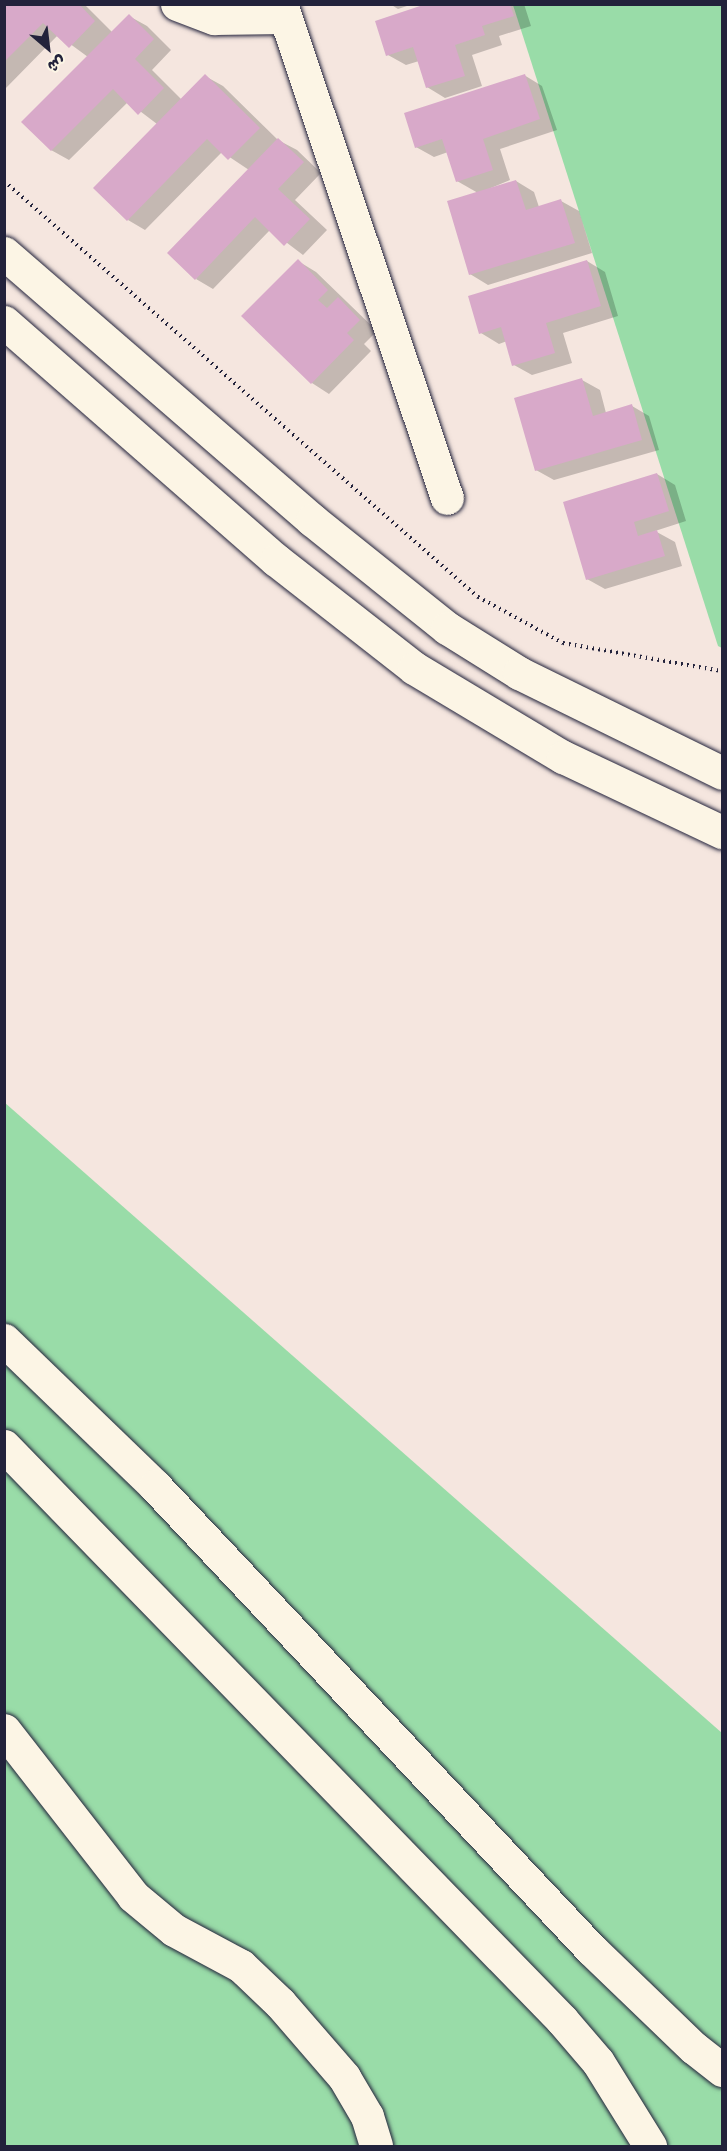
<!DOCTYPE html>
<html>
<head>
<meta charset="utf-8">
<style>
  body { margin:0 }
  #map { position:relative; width:727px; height:2151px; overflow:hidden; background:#f5e6df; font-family:Itim,"Playpen Sans Arabic",sans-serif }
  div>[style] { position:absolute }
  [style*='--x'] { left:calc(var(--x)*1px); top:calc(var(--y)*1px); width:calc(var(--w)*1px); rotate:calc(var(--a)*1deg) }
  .green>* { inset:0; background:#99dca8 }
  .shadow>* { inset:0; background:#0003 }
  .building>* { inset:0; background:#d8a9c9 }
  .path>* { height:4px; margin-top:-2px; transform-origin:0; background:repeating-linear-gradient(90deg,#22223b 0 1.5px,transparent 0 6px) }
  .roads { filter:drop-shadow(0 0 2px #22223b) drop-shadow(0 0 2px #22223b) }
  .minor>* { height:33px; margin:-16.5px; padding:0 16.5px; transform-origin:16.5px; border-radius:16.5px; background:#fcf5e5 }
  span { translate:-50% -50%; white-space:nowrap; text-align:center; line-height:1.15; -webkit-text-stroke:4.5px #fcf5e5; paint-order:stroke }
  .frame { position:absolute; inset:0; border:6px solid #22223b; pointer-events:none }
  .north { position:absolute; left:18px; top:18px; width:60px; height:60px; -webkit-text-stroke:4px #fcf5e5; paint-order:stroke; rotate:152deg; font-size:16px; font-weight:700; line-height:24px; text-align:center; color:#22223b }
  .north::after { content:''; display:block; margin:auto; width:21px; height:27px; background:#22223b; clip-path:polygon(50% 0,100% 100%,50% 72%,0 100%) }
</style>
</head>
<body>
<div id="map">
  <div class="green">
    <i style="clip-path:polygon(513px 5px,722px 5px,722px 648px,718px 646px)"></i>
    <i style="clip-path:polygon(4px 1102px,722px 1733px,722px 2146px,5px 2146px)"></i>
  </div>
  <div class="shadow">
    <i style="clip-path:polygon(4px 4px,84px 4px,113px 33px,129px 16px,147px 26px,171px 50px,152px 70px,182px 100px,205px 76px,223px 86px,278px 140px,297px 150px,321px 173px,295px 200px,327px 230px,303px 255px,270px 230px,213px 289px,196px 279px,249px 170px,222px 152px,145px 230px,128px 220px,157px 124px,128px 102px,69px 160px,51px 150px,88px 57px,58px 35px,4px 90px)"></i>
    <i style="clip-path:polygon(390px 4px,413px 4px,398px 9px)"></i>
    <i style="clip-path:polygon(431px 4px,524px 4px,531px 26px,499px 36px,502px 45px,472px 55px,482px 86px,445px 98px,427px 87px,419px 61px,406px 65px,388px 55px)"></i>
    <i style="clip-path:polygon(524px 75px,542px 86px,557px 130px,500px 149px,510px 180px,479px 193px,516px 181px,534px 192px,539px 207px,561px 201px,579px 211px,592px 253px,488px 285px,470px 274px,478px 193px,457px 181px,448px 152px,434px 157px,416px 147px)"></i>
    <i style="clip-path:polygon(298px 261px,316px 272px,377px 331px,364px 344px,371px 351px,329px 394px,312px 383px)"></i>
    <i style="clip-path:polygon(587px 261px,605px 272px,618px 316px,563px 333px,572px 363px,532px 375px,514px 365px,507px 341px,499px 344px,481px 333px)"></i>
    <i style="clip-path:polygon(582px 380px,600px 390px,606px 413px,632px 406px,649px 416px,659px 450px,554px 480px,536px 470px)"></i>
    <i style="clip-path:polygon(657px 474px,675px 485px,686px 521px,655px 531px,675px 542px,682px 566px,605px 589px,587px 579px)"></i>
  </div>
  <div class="building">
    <i style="clip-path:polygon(4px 4px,79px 4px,95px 21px,69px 48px,43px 23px,4px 62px)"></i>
    <i style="clip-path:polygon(426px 4px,510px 4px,514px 16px,482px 26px,485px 35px,455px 45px,465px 76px,426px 88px,413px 47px,386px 56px,375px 21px)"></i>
    <i style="clip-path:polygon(129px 14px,154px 39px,135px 59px,164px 88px,138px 115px,113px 89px,51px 151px,21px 122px)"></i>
    <i style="clip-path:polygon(205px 74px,260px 128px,228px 160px,207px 139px,127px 221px,93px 188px)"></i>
    <i style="clip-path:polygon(525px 74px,540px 119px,483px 139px,493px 170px,456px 182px,442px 139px,415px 148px,404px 113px)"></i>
    <i style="clip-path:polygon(278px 138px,304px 162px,278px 189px,310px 219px,284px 246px,255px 217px,195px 280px,167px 253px)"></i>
    <i style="clip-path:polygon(516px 180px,526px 210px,561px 199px,575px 243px,469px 275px,447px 201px)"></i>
    <i style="clip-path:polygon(298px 259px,328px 290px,318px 300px,327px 308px,338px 297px,360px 320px,347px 333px,354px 340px,311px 384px,241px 316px)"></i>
    <i style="clip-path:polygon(587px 260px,601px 306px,546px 323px,555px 353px,512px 366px,501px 327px,479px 334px,468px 296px)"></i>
    <i style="clip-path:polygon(582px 378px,593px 416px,632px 404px,642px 440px,535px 471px,514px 398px)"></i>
    <i style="clip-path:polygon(657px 473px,669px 511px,634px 522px,638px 536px,657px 530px,665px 556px,586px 580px,563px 502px)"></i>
  </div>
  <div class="path">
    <i style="--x:4;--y:181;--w:631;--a:41.27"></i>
    <i style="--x:478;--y:597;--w:97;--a:28.4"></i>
    <i style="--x:563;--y:643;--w:161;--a:10"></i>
  </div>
  <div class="roads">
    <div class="minor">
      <i style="--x:177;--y:4;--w:40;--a:21"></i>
      <i style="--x:214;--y:18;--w:71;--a:-0.8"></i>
      <i style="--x:281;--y:4;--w:521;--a:71.43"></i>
      <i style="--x:4;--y:253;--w:408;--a:40.9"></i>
      <i style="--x:312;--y:520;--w:173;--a:38.7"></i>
      <i style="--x:447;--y:628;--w:85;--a:32"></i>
      <i style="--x:519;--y:673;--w:226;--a:26.2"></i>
      <i style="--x:4;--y:322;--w:361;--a:41.2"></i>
      <i style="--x:276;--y:560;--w:175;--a:38"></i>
      <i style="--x:414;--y:668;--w:174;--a:30.9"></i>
      <i style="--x:563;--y:757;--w:176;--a:25.3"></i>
      <i style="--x:4;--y:1340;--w:210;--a:44"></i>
      <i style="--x:155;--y:1486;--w:637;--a:46.72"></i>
      <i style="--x:592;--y:1950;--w:141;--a:43.9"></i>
      <i style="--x:694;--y:2048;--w:36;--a:38"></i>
      <i style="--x:4;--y:1446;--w:801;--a:45.81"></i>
      <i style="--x:562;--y:2020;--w:55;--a:49.4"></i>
      <i style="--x:598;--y:2062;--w:99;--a:58.2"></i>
      <i style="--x:4;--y:1730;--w:210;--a:52.1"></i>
      <i style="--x:133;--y:1896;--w:53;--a:39.7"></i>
      <i style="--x:174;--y:1930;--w:76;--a:28.2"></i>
      <i style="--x:241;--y:1966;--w:54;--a:43.5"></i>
      <i style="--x:280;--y:2003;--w:98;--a:49.1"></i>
      <i style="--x:344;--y:2077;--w:45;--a:59.5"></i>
      <i style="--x:367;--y:2116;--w:31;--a:73"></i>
    </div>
  </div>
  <div class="frame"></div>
  <div class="north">ش</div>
</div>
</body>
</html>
